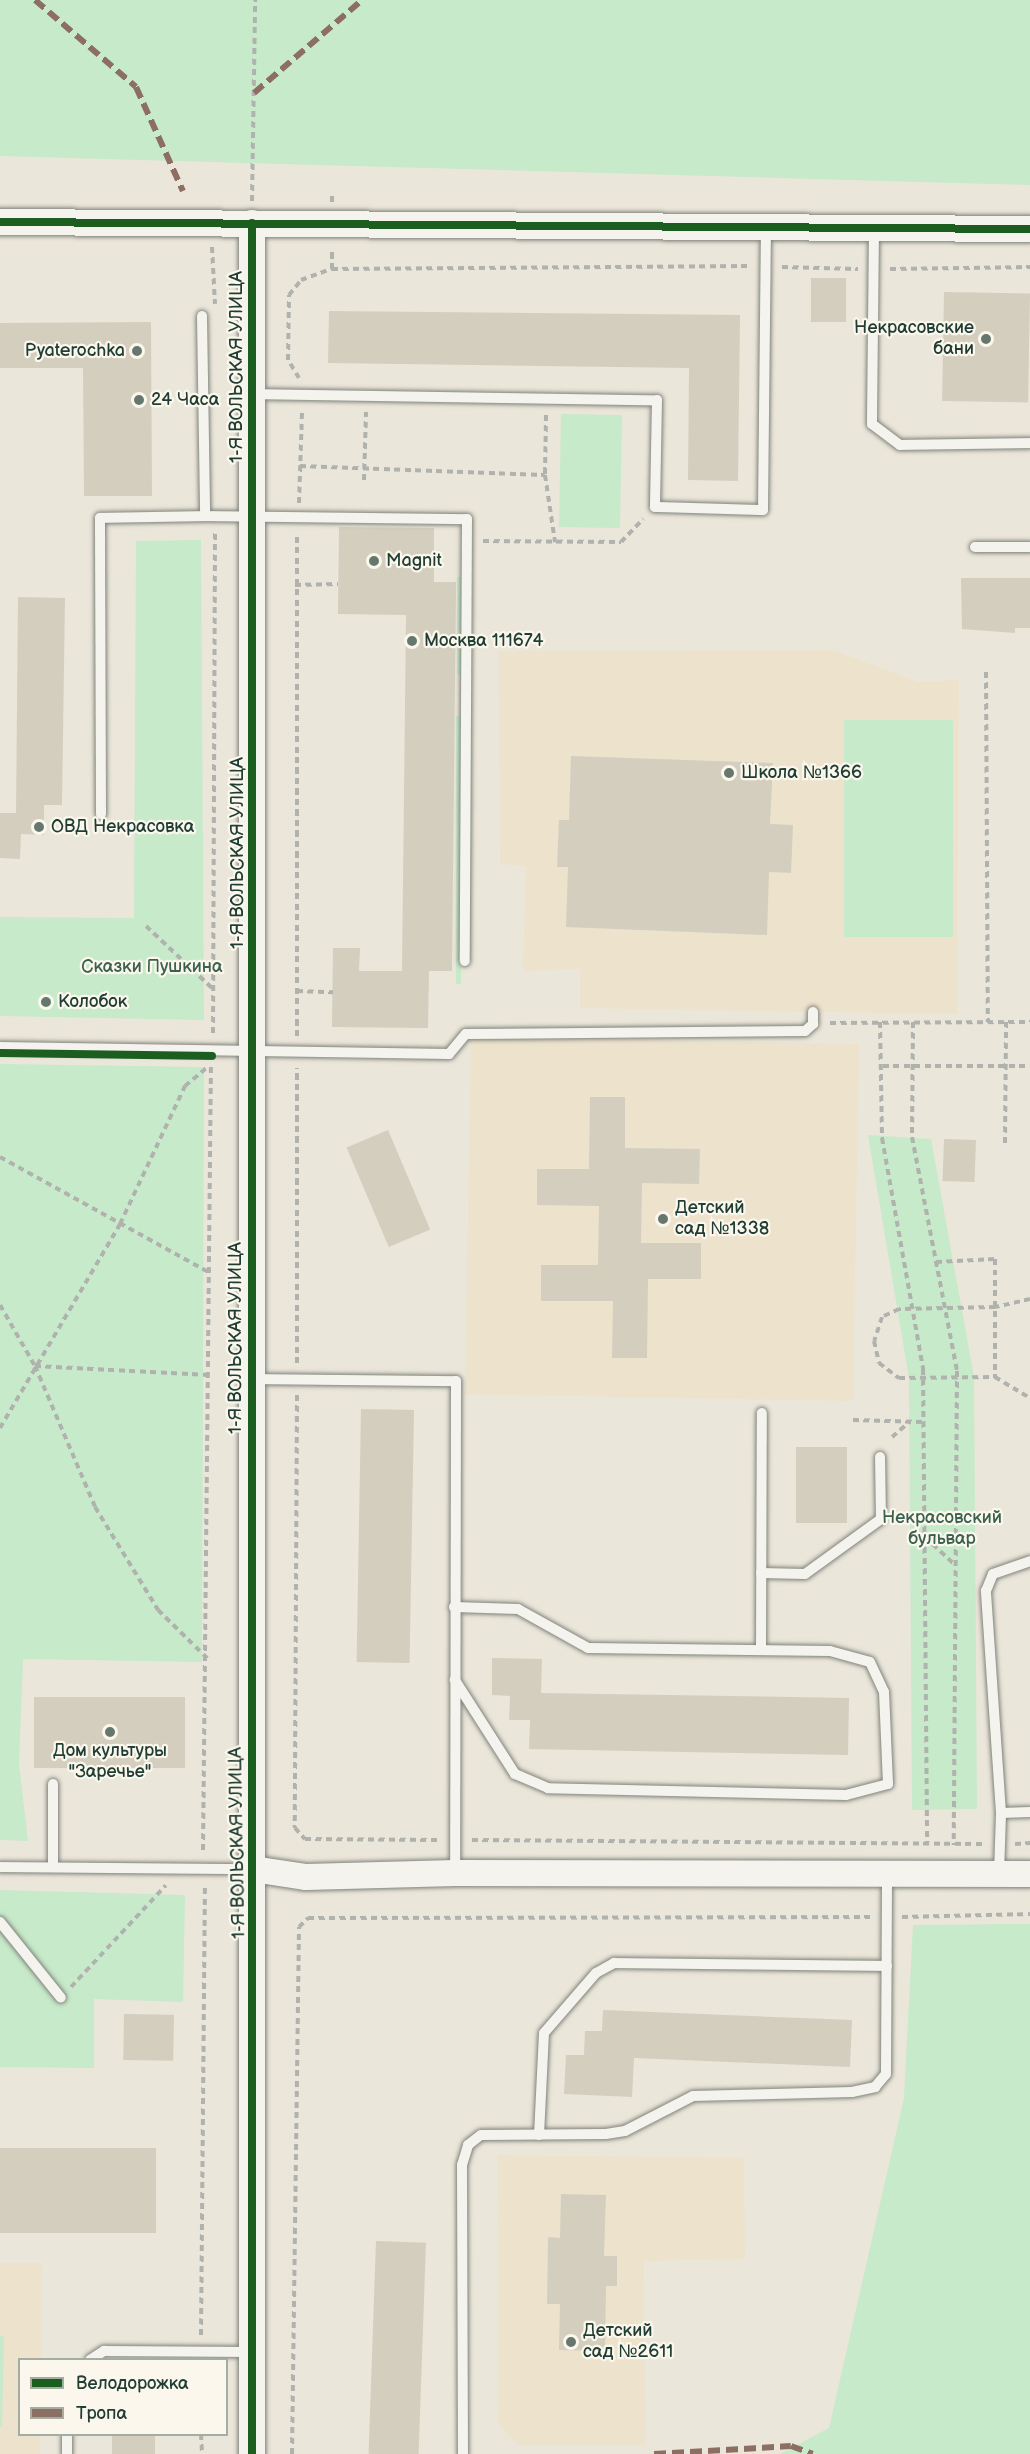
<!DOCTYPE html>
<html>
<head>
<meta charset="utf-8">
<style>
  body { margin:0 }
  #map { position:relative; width:1030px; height:2454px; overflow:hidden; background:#ebe6da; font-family:"Balsamiq Sans",sans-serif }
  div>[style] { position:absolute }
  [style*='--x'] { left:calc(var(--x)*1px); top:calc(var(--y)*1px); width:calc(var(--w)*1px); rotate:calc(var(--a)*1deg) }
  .built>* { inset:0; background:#ede2cc; transform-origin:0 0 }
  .green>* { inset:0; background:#c6eaca; transform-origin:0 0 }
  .building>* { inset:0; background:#d4cebf; transform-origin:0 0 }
  .path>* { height:4px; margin-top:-2px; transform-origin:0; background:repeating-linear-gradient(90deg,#b0b2ae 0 6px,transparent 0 10.5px) }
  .roads { filter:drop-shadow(0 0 2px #80847c) drop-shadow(0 0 2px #80847c) }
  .service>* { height:10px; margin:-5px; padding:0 5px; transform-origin:5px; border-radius:5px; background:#f4f3ee }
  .tertiary>* { height:26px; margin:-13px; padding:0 13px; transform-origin:13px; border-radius:13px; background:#f4f3ee }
  .quiet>* { height:6px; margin-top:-3px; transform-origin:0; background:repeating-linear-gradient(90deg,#8d6e63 0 12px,transparent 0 18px) }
  .cycleway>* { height:8px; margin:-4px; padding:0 4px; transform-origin:4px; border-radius:4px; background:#1b5e20 }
  .dots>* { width:16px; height:16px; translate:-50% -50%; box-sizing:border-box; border:3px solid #fbf7ec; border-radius:50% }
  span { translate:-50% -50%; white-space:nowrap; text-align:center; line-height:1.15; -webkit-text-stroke:4.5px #fbf7ec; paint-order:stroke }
  .poi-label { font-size:18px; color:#1f3d34 }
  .right { translate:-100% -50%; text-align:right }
  .left { translate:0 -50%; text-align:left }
  .street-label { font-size:18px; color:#1f3d34 }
  .park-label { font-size:18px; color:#3a604f }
  .legend { position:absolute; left:18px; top:2358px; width:210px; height:78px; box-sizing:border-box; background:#fbf7ec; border:2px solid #a3ada2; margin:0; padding:8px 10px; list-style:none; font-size:18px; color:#1f3d34 }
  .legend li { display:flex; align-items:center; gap:12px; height:30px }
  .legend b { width:30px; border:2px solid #a3ada2 }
</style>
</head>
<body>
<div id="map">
  <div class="built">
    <i style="clip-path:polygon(833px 650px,918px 682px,959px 680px,957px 1014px,580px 1008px,580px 969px,523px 971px,526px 866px,500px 864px,499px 651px)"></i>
    <i style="left:859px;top:1044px;width:357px;height:388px;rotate:91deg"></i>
    <i style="clip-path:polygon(497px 2155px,744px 2158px,745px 2259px,644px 2261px,645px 2445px,519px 2446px,498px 2424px)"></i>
    <i style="clip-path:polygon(0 2263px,42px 2263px,41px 2359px,20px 2360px,20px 2434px,40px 2435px,40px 2454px,0 2454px)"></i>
  </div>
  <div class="green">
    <i style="clip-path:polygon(0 0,1030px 0,1030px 185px,0 156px)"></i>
    <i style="left:561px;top:414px;width:61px;height:113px;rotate:1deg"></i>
    <i style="clip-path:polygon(201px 540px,204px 1020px,0 1016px,0 917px,134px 918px,136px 541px)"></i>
    <i style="left:457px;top:577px;width:4px;height:98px"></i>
    <i style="left:456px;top:716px;width:5px;height:268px"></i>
    <i style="left:844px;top:720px;width:109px;height:217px"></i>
    <i style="clip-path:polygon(0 1064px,204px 1067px,202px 1662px,23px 1659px,19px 1764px,28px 1841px,0 1840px)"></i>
    <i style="clip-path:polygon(868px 1135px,931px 1139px,974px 1377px,977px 1809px,912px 1810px,909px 1378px)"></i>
    <i style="clip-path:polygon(0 1890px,185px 1895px,183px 2002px,94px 1999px,94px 2068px,0 2067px)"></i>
    <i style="clip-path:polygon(1030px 1924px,1030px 2454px,780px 2454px,829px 2428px,904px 2098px,913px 1925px)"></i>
    <i style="clip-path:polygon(0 2336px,4px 2336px,2px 2427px,0 2427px)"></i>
  </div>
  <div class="building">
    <i style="left:811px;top:278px;width:35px;height:44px"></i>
    <i style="left:944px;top:292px;width:86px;height:109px;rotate:1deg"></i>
    <i style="clip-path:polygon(329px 311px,740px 315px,738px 481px,688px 480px,689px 368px,328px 363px)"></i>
    <i style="clip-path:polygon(151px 322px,152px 496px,84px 496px,83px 368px,0 368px,0 323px)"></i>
    <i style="clip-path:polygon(339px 527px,434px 528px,434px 582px,456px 582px,452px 971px,429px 971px,428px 1028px,332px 1027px,333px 948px,360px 948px,359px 971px,402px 971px,406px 615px,338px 614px)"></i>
    <i style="clip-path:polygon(961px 578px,1030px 578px,1030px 628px,1015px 628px,1015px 633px,962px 629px)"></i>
    <i style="clip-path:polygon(18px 597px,65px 598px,62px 805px,44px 805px,44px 835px,21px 834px,20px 859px,0 858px,0 813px,16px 813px)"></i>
    <i style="clip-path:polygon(571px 756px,773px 763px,770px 824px,793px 825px,791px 873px,769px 872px,767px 935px,566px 927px,568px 867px,557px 867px,559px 820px,569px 820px)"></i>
    <i style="clip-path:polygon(590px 1097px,625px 1097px,625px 1148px,700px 1149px,699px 1184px,642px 1183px,641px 1243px,701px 1243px,701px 1279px,648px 1279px,647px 1358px,612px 1358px,613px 1301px,541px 1301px,541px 1265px,598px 1265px,599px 1206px,537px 1205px,537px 1169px,589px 1169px)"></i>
    <i style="left:388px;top:1130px;width:108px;height:45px;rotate:67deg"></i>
    <i style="left:944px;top:1139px;width:32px;height:42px;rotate:2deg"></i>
    <i style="left:361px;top:1409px;width:53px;height:253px;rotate:1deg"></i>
    <i style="left:796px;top:1447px;width:51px;height:76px"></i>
    <i style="clip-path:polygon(492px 1658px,542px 1659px,541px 1693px,849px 1698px,848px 1755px,529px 1749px,530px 1720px,509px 1720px,510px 1696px,492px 1695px)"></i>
    <i style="left:34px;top:1697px;width:151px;height:71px"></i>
    <i style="clip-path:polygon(603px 2010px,852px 2020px,850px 2067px,634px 2058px,632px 2097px,564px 2094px,566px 2055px,584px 2055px,585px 2031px,602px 2031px)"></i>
    <i style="left:124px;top:2014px;width:50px;height:46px;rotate:1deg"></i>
    <i style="left:0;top:2148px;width:156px;height:85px"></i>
    <i style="clip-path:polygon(561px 2194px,606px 2195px,604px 2256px,617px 2256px,617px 2286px,606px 2286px,605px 2351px,559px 2350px,560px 2304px,547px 2304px,548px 2237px,560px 2238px)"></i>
    <i style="left:376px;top:2241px;width:50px;height:213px;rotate:2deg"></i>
    <i style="left:112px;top:2434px;width:43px;height:20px"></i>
  </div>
  <div class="path">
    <i style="--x:252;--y:201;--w:201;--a:-89.1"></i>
    <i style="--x:332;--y:202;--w:10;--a:-90"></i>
    <i style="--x:212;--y:247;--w:57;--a:87"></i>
    <i style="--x:782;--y:267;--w:76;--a:1.5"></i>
    <i style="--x:332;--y:269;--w:21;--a:-90"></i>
    <i style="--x:890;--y:269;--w:140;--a:-0.8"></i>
    <i style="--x:299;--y:378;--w:21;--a:-121"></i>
    <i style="--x:288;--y:360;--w:65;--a:-89.1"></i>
    <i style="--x:289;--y:295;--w:19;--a:-51"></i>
    <i style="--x:301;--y:280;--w:33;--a:-20"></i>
    <i style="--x:332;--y:269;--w:418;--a:-0.4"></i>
    <i style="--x:546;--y:415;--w:60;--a:91"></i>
    <i style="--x:545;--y:475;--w:68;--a:81.5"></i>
    <i style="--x:300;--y:466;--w:245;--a:2.1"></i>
    <i style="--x:364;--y:480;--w:68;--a:-88.3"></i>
    <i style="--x:299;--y:503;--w:92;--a:-88.1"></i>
    <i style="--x:483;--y:541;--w:138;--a:0.4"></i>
    <i style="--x:621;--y:542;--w:32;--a:-46"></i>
    <i style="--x:295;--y:585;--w:43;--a:-1.3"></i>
    <i style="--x:986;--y:672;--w:350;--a:89.7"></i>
    <i style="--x:146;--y:926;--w:92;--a:43.2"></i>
    <i style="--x:297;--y:991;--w:36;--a:2"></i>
    <i style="--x:880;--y:1022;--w:116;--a:89"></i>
    <i style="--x:882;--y:1138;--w:235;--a:79.9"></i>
    <i style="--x:923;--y:1369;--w:476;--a:89.5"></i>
    <i style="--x:913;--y:1022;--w:115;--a:90.5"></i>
    <i style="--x:912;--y:1137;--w:238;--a:79.1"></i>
    <i style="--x:957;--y:1371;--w:474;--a:90.4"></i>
    <i style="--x:830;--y:1023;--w:200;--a:-0.3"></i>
    <i style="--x:213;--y:1033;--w:502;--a:-89.77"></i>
    <i style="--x:297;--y:1036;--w:502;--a:-90"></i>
    <i style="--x:883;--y:1066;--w:147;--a:0"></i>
    <i style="--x:1005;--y:1143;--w:121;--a:-89.5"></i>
    <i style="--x:0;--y:1157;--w:240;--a:28.9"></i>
    <i style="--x:936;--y:1262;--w:59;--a:-2.9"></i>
    <i style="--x:995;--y:1259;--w:118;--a:90"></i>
    <i style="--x:1030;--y:1299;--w:36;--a:167"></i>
    <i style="--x:995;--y:1307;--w:96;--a:178.8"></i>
    <i style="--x:899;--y:1309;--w:19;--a:155"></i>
    <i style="--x:882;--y:1317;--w:25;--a:108"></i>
    <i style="--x:874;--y:1341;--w:23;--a:77"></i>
    <i style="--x:879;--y:1363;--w:25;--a:37"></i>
    <i style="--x:899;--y:1378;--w:96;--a:-0.6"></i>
    <i style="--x:995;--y:1377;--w:41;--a:31"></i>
    <i style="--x:0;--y:1305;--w:70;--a:60.2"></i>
    <i style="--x:35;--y:1366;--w:153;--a:66.9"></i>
    <i style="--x:95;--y:1507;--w:121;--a:58.5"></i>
    <i style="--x:158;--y:1610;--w:69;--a:44.4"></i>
    <i style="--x:297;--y:1363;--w:295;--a:-90"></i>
    <i style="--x:35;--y:1366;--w:174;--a:3"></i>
    <i style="--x:297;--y:1395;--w:433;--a:90.3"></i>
    <i style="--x:295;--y:1828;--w:15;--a:48"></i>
    <i style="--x:305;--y:1839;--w:135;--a:0.4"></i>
    <i style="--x:853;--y:1420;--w:70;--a:1.6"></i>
    <i style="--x:0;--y:1428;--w:237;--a:-59.5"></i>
    <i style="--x:120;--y:1224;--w:153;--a:-64.8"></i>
    <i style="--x:185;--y:1086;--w:30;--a:-40"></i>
    <i style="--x:892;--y:1437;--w:23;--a:-41"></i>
    <i style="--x:925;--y:1537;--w:40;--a:43"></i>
    <i style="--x:472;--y:1840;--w:511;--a:0.45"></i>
    <i style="--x:1015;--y:1844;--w:15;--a:-4"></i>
    <i style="--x:203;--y:1850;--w:785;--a:-89.42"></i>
    <i style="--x:902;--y:1917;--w:128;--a:-1.3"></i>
    <i style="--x:71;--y:1987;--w:139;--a:-47"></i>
    <i style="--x:201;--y:2335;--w:451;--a:-89.5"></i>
    <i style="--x:201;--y:2434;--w:20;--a:87"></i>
    <i style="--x:292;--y:2454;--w:527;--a:-89.24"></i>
    <i style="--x:299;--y:1927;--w:13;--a:-45"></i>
    <i style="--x:308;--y:1918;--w:562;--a:-0.1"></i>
  </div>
  <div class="roads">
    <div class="service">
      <i style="--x:874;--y:229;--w:195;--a:90.6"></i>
      <i style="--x:872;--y:424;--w:35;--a:37"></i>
      <i style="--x:900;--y:445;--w:130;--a:-0.9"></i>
      <i style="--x:202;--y:316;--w:200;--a:89.1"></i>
      <i style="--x:205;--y:516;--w:262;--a:0.7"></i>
      <i style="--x:467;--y:519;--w:442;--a:90.3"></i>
      <i style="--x:253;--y:394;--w:404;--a:0.9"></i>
      <i style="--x:657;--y:400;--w:107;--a:91.1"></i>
      <i style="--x:655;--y:507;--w:108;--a:1.6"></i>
      <i style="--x:763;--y:510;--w:282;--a:-89.4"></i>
      <i style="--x:975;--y:547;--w:55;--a:0"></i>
      <i style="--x:101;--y:814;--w:296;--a:-90.2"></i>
      <i style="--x:100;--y:518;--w:105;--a:-1.1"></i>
      <i style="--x:0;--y:1047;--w:449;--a:0.9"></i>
      <i style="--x:449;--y:1054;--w:26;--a:-50"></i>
      <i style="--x:466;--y:1034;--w:339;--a:-0.5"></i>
      <i style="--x:805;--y:1031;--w:11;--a:-41"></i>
      <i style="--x:813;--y:1024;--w:12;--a:-90"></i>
      <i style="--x:252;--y:1379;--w:204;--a:0.6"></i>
      <i style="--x:456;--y:1381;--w:492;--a:90.1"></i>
      <i style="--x:761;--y:1573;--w:44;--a:1.3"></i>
      <i style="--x:805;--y:1574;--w:94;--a:-35.9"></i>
      <i style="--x:881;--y:1519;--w:62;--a:-90.9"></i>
      <i style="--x:454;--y:1607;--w:64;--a:1.8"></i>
      <i style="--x:518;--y:1609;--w:80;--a:29.1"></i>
      <i style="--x:588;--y:1648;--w:242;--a:0.7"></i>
      <i style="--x:830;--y:1651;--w:41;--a:15.4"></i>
      <i style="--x:870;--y:1662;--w:33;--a:65"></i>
      <i style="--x:884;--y:1692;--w:92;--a:87.5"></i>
      <i style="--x:888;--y:1784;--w:43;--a:165.3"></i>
      <i style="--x:846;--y:1795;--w:298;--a:-178.7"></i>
      <i style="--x:548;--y:1788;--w:36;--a:-157"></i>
      <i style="--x:515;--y:1774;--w:112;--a:-122.6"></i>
      <i style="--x:761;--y:1650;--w:237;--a:-89.8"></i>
      <i style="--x:53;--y:1784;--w:83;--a:90"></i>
      <i style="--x:1001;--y:1813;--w:29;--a:-2"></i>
      <i style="--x:0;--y:1867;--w:252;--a:0.5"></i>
      <i style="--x:999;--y:1874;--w:61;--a:-88.1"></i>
      <i style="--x:1001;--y:1813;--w:223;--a:-93.9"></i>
      <i style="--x:986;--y:1591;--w:18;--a:-68"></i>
      <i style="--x:993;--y:1574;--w:39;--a:-19"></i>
      <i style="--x:0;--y:1922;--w:97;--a:51.2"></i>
      <i style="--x:539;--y:2135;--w:102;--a:-87.2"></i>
      <i style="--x:544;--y:2033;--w:79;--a:-49.1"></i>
      <i style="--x:596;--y:1973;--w:21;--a:-29"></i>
      <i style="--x:614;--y:1963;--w:273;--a:0.6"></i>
      <i style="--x:90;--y:2360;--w:17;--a:-33"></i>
      <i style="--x:104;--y:2351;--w:148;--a:0.4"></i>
      <i style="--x:67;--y:2454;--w:20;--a:-90"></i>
      <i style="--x:463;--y:2454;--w:289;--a:-90.2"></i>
      <i style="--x:462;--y:2165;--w:21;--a:-73"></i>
      <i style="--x:468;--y:2145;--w:16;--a:-38"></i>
      <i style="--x:481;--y:2135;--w:125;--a:-0.5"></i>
      <i style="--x:606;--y:2134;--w:19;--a:-9"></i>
      <i style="--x:625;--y:2131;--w:76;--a:-27.2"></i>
      <i style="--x:693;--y:2096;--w:159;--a:-1.4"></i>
      <i style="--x:852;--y:2092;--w:24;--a:-12"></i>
      <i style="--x:875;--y:2087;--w:17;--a:-50"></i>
      <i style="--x:886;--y:2074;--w:200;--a:-89.7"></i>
    </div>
    <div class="tertiary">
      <i style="--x:0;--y:222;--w:1030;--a:0.39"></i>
      <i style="--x:252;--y:223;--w:2231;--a:90"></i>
      <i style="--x:253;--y:1869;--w:54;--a:8.6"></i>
      <i style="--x:306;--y:1877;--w:149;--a:-1.5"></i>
      <i style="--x:455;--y:1873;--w:575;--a:0.1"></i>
    </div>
  </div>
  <div class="quiet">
    <i style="--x:35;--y:0;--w:133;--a:40.7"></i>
    <i style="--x:136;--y:87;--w:114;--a:65.7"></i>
    <i style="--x:254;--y:93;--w:143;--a:-40.7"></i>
    <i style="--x:654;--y:2454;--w:137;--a:-3.3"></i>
    <i style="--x:791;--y:2446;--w:23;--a:20"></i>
  </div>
  <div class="cycleway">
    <i style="--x:0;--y:222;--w:1030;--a:0.39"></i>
    <i style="--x:252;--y:223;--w:2231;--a:90"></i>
    <i style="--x:0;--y:1053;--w:212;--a:0.8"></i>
  </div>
  <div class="dots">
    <i style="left:986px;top:339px;background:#66786e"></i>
    <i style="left:137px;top:351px;background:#66786e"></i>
    <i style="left:139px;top:400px;background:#66786e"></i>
    <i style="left:374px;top:561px;background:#66786e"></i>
    <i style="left:412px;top:641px;background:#66786e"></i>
    <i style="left:729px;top:773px;background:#66786e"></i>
    <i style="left:39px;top:827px;background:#66786e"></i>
    <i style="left:46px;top:1002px;background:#66786e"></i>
    <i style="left:663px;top:1219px;background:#66786e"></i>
    <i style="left:110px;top:1732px;background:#66786e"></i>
    <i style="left:571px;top:2342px;background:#66786e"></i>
  </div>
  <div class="poi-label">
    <span class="right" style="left:974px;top:339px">Некрасовские<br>бани</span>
    <span class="right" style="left:125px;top:351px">Pyaterochka</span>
    <span class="left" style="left:151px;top:400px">24 Часа</span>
    <span class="left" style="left:386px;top:561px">Magnit</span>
    <span class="left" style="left:424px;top:641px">Москва 111674</span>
    <span class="left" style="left:741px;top:773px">Школа №1366</span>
    <span class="left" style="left:51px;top:827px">ОВД Некрасовка</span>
    <span class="left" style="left:58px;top:1002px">Колобок</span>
    <span class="left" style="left:675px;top:1219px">Детский<br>сад №1338</span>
    <span style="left:110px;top:1762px">Дом культуры<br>"Заречье"</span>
    <span class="left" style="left:583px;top:2342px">Детский<br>сад №2611</span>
  </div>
  <div class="street-label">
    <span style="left:237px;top:367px;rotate:-90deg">1-Я ВОЛЬСКАЯ УЛИЦА</span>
    <span style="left:238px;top:853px;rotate:-90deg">1-Я ВОЛЬСКАЯ УЛИЦА</span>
    <span style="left:236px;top:1338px;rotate:-90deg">1-Я ВОЛЬСКАЯ УЛИЦА</span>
    <span style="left:238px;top:1843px;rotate:-91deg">1-Я ВОЛЬСКАЯ УЛИЦА</span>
  </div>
  <div class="park-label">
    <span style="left:152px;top:967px">Сказки Пушкина</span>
    <span style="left:942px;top:1529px">Некрасовский<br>бульвар</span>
  </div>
  <ul class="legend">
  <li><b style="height:8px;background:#1b5e20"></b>Велодорожка</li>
  <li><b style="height:8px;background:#8d6e63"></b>Тропа</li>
  </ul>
</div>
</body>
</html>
